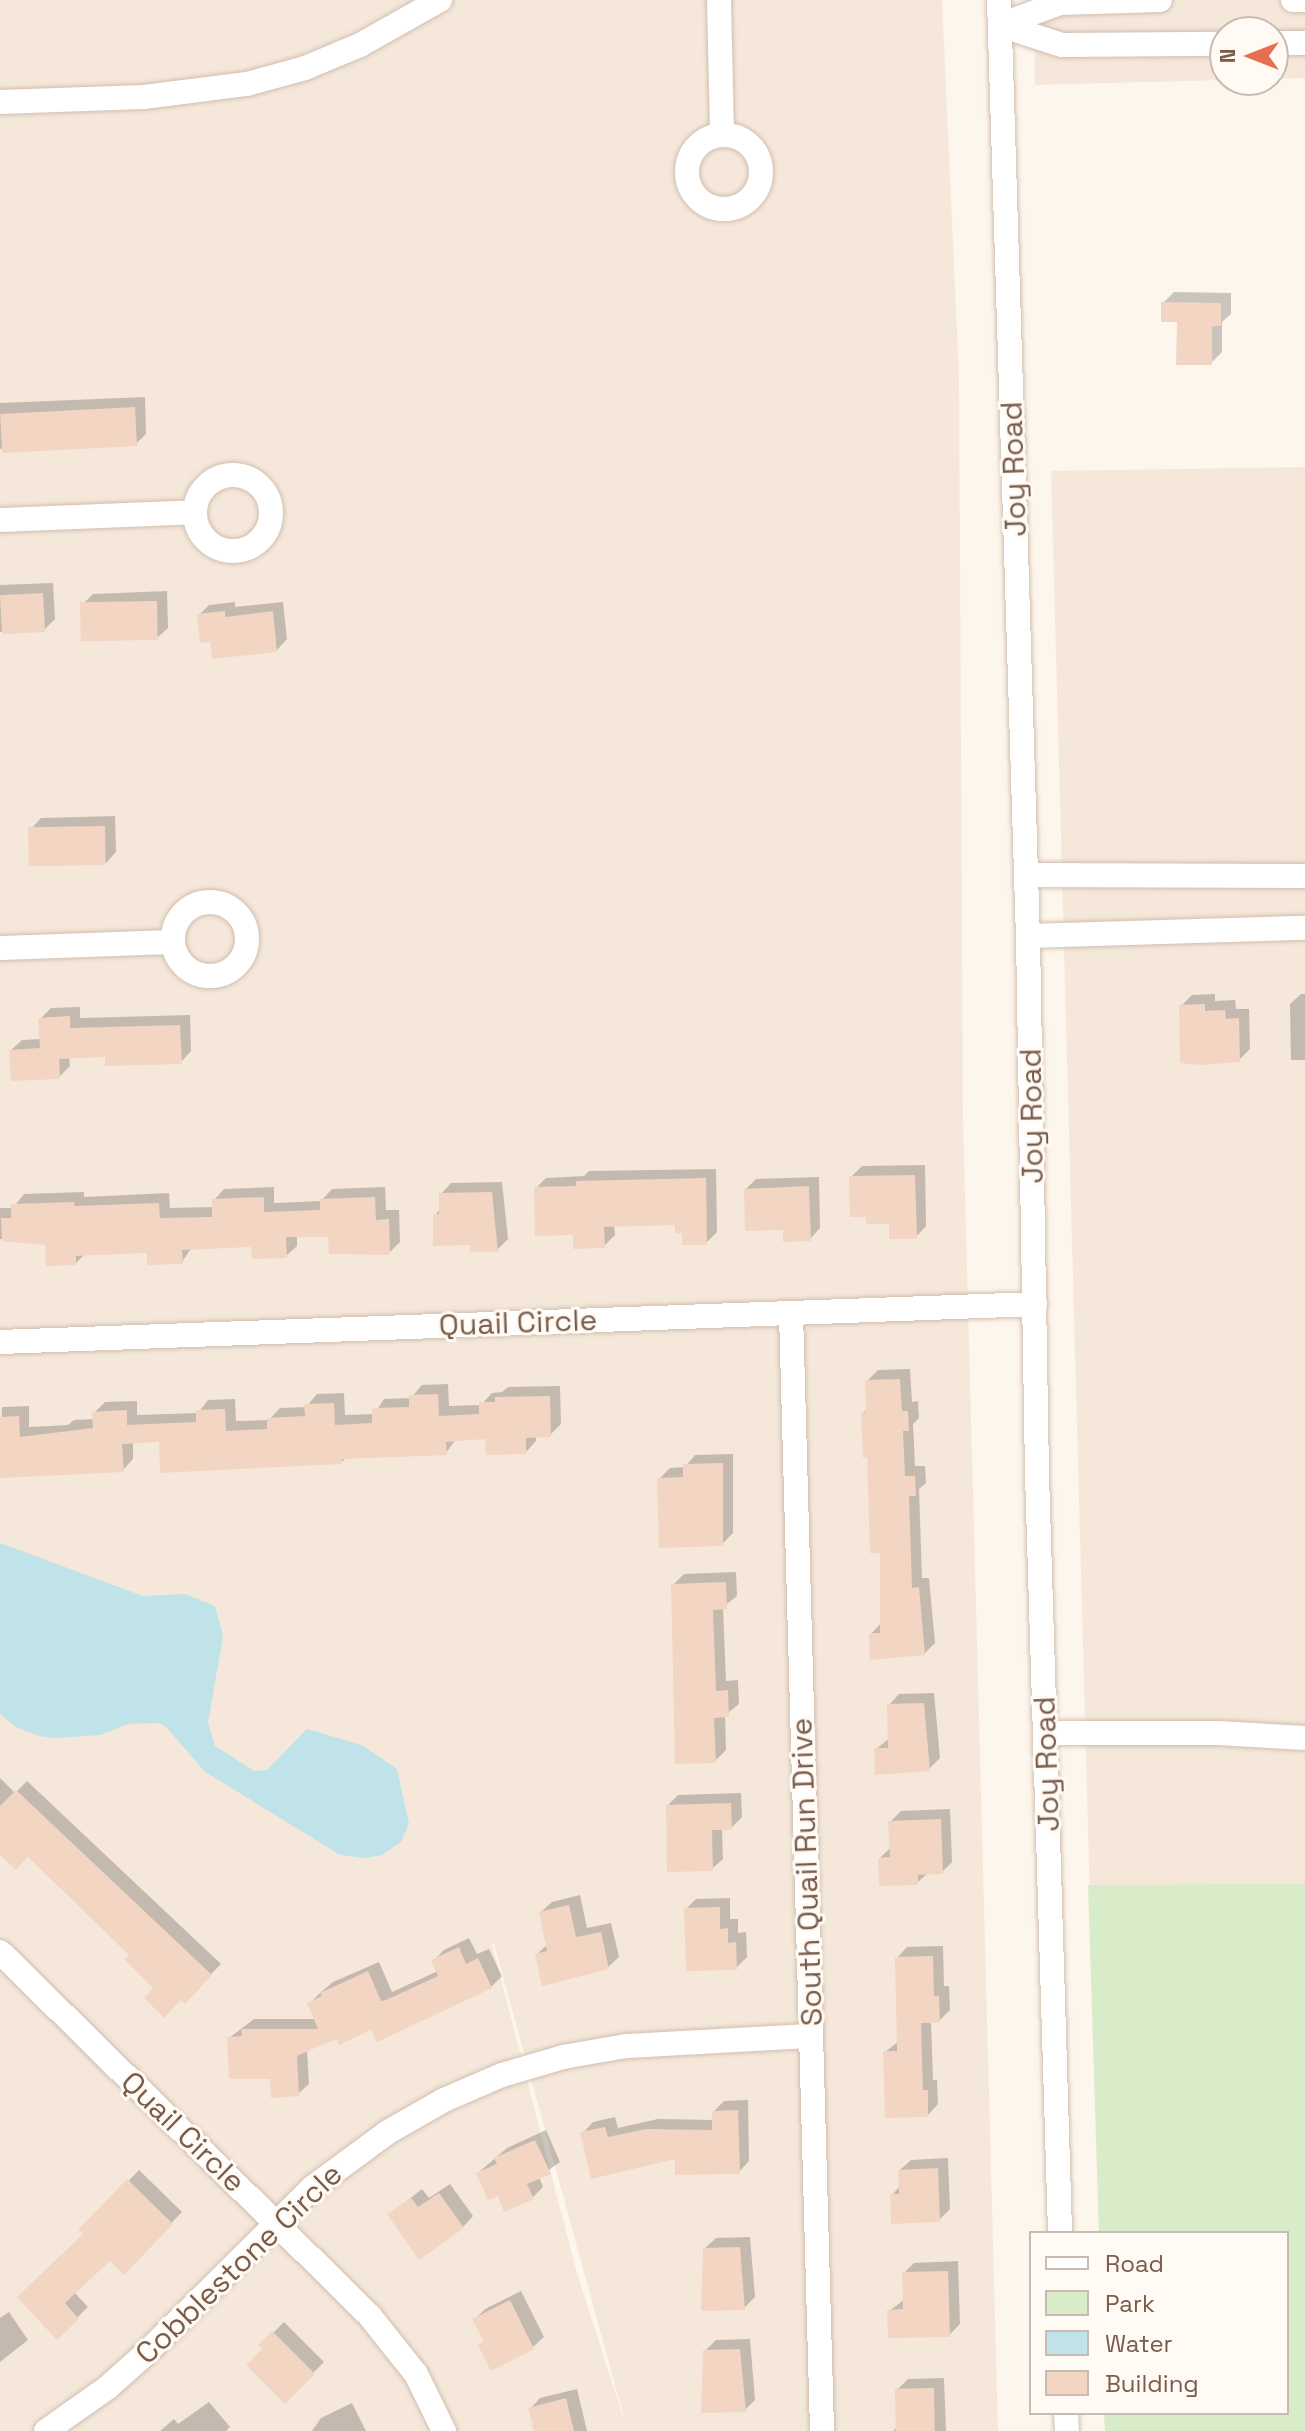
<!DOCTYPE html>
<html>
<head>
<meta charset="utf-8">
<style>
  body { margin:0 }
  #map { position:relative; width:1305px; height:2431px; overflow:hidden; background:#fdf6ec; font-family:"Space Grotesk",sans-serif }
  div>[style] { position:absolute }
  [style*='--x'] { left:calc(var(--x)*1px); top:calc(var(--y)*1px); width:calc(var(--w)*1px); rotate:calc(var(--a)*1deg) }
  .residential>* { inset:0; background:#f5e8da }
  .green>* { inset:0; background:#d8ecc9 }
  .water>* { inset:0; background:#bfe3e8 }
  .shadow>* { inset:0; background:#0003 }
  .building>* { inset:0; background:#f3d5c3; transform-origin:0 0 }
  .roads { filter:drop-shadow(0 0 2px #d1beb0) drop-shadow(0 0 2px #d1beb0) }
  .street>* { height:24px; margin:-12px; padding:0 12px; transform-origin:12px; border-radius:12px; background:#fff }
  .street>.ring { margin:-12px; padding:0; box-sizing:content-box; background:none; border:24px solid #fff; border-radius:50% }
  span { translate:-50% -50%; white-space:nowrap; text-align:center; line-height:1.15; -webkit-text-stroke:6px #fffaf3; paint-order:stroke }
  .street-label { font-size:30px; color:#7a5c4d }
  .legend { position:absolute; left:1029px; top:2231px; width:260px; height:184px; box-sizing:border-box; background:#fffaf3; border:2px solid #cabbb1; margin:0; padding:10px 14px; list-style:none; font-size:24px; color:#7a5c4d }
  .legend li { display:flex; align-items:center; gap:16px; height:40px }
  .legend b { width:40px; border:2px solid #cabbb1 }
  .north { position:absolute; left:1209px; top:16px; width:80px; height:80px; box-sizing:border-box; background:#fffaf3; border:2px solid #cabbb1; border-radius:50%; rotate:270deg; font-size:22px; font-weight:700; line-height:32px; text-align:center; color:#7a5c4d }
  .north::after { content:''; display:block; margin:auto; width:28px; height:36px; background:#e76f51; clip-path:polygon(50% 0,100% 100%,50% 72%,0 100%) }
</style>
</head>
<body>
<div id="map">
  <div class="residential">
    <i style="clip-path:polygon(evenodd,0 0,942px 0,959px 376px,963px 1118px,998px 2431px,0 2431px,0 0,492px 1944px,494px 1944px,627px 2429px,576px 2270px,492px 1944px)"></i>
    <i style="clip-path:polygon(1034px 0,1305px 0,1305px 78px,1273px 79px,1273px 32px,1225px 32px,1225px 80px,1035px 85px)"></i>
    <i style="clip-path:polygon(1305px 467px,1305px 2431px,1105px 2431px,1104px 2413px,1287px 2413px,1287px 2233px,1099px 2233px,1051px 471px)"></i>
  </div>
  <div class="green">
    <i style="clip-path:polygon(1305px 1884px,1305px 2431px,1105px 2431px,1104px 2413px,1287px 2413px,1287px 2233px,1099px 2233px,1088px 1885px)"></i>
  </div>
  <div class="water">
    <i style="clip-path:polygon(0 1543px,143px 1596px,185px 1594px,215px 1606px,223px 1636px,208px 1723px,215px 1746px,254px 1771px,267px 1770px,307px 1729px,362px 1745px,397px 1769px,409px 1824px,401px 1842px,382px 1855px,365px 1858px,340px 1855px,204px 1771px,167px 1728px,159px 1723px,128px 1724px,100px 1735px,55px 1738px,39px 1736px,16px 1727px,0 1714px)"></i>
  </div>
  <div class="shadow">
    <i style="clip-path:polygon(1174px 292px,1231px 293px,1231px 314px,1222px 322px,1222px 352px,1211px 363px,1163px 303px)"></i>
    <i style="clip-path:polygon(145px 397px,146px 434px,136px 444px,0 449px,0 403px)"></i>
    <i style="clip-path:polygon(53px 583px,55px 619px,44px 630px,0 632px,0 585px)"></i>
    <i style="clip-path:polygon(167px 591px,168px 628px,157px 638px,82px 605px,93px 594px)"></i>
    <i style="clip-path:polygon(235px 602px,235px 607px,283px 602px,287px 639px,277px 650px,212px 640px,199px 615px,209px 605px)"></i>
    <i style="clip-path:polygon(115px 816px,116px 852px,106px 863px,31px 829px,41px 818px)"></i>
    <i style="clip-path:polygon(1215px 994px,1215px 1001px,1235px 1000px,1236px 1009px,1249px 1009px,1250px 1049px,1239px 1060px,1181px 1006px,1192px 995px)"></i>
    <i style="clip-path:polygon(1301px 994px,1305px 994px,1305px 1060px,1291px 1060px,1290px 1004px)"></i>
    <i style="clip-path:polygon(80px 1007px,80px 1018px,190px 1015px,191px 1051px,181px 1062px,106px 1054px,69px 1056px,70px 1066px,59px 1077px,11px 1050px,22px 1040px,41px 1039px,40px 1019px,51px 1008px)"></i>
    <i style="clip-path:polygon(925px 1165px,926px 1226px,916px 1237px,891px 1222px,851px 1177px,862px 1166px)"></i>
    <i style="clip-path:polygon(716px 1169px,717px 1232px,706px 1243px,676px 1223px,614px 1224px,615px 1235px,604px 1246px,575px 1233px,536px 1188px,546px 1178px,584px 1176px,589px 1171px)"></i>
    <i style="clip-path:polygon(819px 1177px,820px 1228px,810px 1239px,746px 1189px,756px 1179px)"></i>
    <i style="clip-path:polygon(502px 1182px,508px 1239px,497px 1250px,472px 1243px,435px 1215px,441px 1208px,441px 1194px,451px 1183px)"></i>
    <i style="clip-path:polygon(274px 1187px,274px 1203px,321px 1201px,332px 1189px,385px 1187px,386px 1210px,399px 1210px,400px 1242px,389px 1253px,330px 1235px,297px 1235px,297px 1246px,286px 1256px,253px 1245px,192px 1247px,182px 1262px,149px 1251px,85px 1254px,76px 1263px,47px 1243px,0 1239px,0 1208px,13px 1208px,24px 1194px,84px 1192px,84px 1197px,169px 1193px,170px 1208px,214px 1207px,214px 1200px,224px 1189px)"></i>
    <i style="clip-path:polygon(910px 1369px,912px 1402px,918px 1401px,919px 1418px,913px 1424px,915px 1466px,925px 1466px,926px 1483px,919px 1489px,922px 1578px,929px 1578px,935px 1643px,924px 1654px,871px 1634px,882px 1622px,882px 1551px,863px 1413px,868px 1408px,867px 1381px,878px 1370px)"></i>
    <i style="clip-path:polygon(448px 1384px,449px 1406px,481px 1405px,492px 1393px,502px 1392px,508px 1387px,560px 1386px,561px 1424px,550px 1435px,536px 1436px,536px 1441px,526px 1452px,487px 1437px,456px 1439px,446px 1453px,347px 1456px,342px 1462px,161px 1440px,133px 1441px,133px 1459px,123px 1470px,0 1475px,2px 1407px,29px 1406px,29px 1427px,68px 1425px,74px 1420px,95px 1419px,94px 1413px,105px 1402px,137px 1401px,137px 1415px,198px 1413px,208px 1400px,235px 1399px,236px 1421px,269px 1420px,280px 1408px,306px 1407px,317px 1394px,344px 1393px,345px 1415px,374px 1414px,384px 1399px,411px 1398px,422px 1385px)"></i>
    <i style="clip-path:polygon(733px 1454px,733px 1533px,722px 1544px,659px 1479px,670px 1468px,685px 1467px,695px 1455px)"></i>
    <i style="clip-path:polygon(736px 1572px,737px 1596px,723px 1607px,726px 1681px,738px 1680px,739px 1704px,725px 1715px,726px 1750px,715px 1761px,673px 1585px,684px 1574px)"></i>
    <i style="clip-path:polygon(934px 1693px,940px 1758px,929px 1769px,876px 1749px,890px 1738px,889px 1705px,899px 1694px)"></i>
    <i style="clip-path:polygon(0 1778px,15px 1793px,27px 1781px,221px 1964px,185px 2001px,156px 1988px,132px 1955px,29px 1855px,0 1852px)"></i>
    <i style="clip-path:polygon(741px 1793px,742px 1817px,731px 1828px,722px 1828px,723px 1859px,712px 1869px,668px 1805px,678px 1795px)"></i>
    <i style="clip-path:polygon(950px 1809px,952px 1862px,942px 1872px,928px 1873px,917px 1883px,880px 1858px,891px 1847px,890px 1822px,901px 1811px)"></i>
    <i style="clip-path:polygon(580px 1895px,587px 1928px,611px 1923px,619px 1957px,608px 1967px,537px 1954px,548px 1944px,541px 1912px,552px 1902px)"></i>
    <i style="clip-path:polygon(730px 1898px,730px 1919px,738px 1919px,738px 1933px,746px 1932px,747px 1957px,736px 1968px,686px 1909px,696px 1899px)"></i>
    <i style="clip-path:polygon(469px 1938px,477px 1954px,489px 1949px,502px 1976px,491px 1987px,307px 2049px,309px 2084px,298px 2094px,272px 2077px,229px 2038px,254px 2019px,316px 2019px,309px 2004px,320px 1993px,333px 1982px,379px 1962px,392px 1992px,438px 1971px,433px 1961px,444px 1950px)"></i>
    <i style="clip-path:polygon(943px 1946px,944px 1986px,949px 1986px,950px 2010px,939px 2021px,931px 2021px,933px 2080px,937px 2080px,938px 2104px,928px 2115px,885px 2052px,899px 2041px,897px 1958px,907px 1947px)"></i>
    <i style="clip-path:polygon(748px 2100px,749px 2161px,739px 2172px,583px 2133px,593px 2122px,615px 2117px,618px 2128px,658px 2119px,714px 2120px,714px 2111px,724px 2101px)"></i>
    <i style="clip-path:polygon(546px 2130px,560px 2162px,539px 2177px,543px 2187px,533px 2197px,499px 2193px,478px 2173px,507px 2148px)"></i>
    <i style="clip-path:polygon(948px 2158px,950px 2209px,939px 2220px,892px 2195px,900px 2186px,900px 2170px,911px 2160px)"></i>
    <i style="clip-path:polygon(139px 2170px,182px 2212px,124px 2272px,110px 2258px,74px 2292px,88px 2307px,57px 2337px,20px 2297px,85px 2234px,81px 2230px)"></i>
    <i style="clip-path:polygon(450px 2184px,473px 2216px,463px 2227px,390px 2214px,422px 2189px,429px 2198px)"></i>
    <i style="clip-path:polygon(750px 2237px,755px 2297px,744px 2308px,705px 2248px,716px 2238px)"></i>
    <i style="clip-path:polygon(958px 2261px,960px 2324px,949px 2335px,889px 2311px,904px 2300px,904px 2273px,914px 2263px)"></i>
    <i style="clip-path:polygon(521px 2291px,544px 2337px,533px 2347px,492px 2368px,480px 2345px,485px 2341px,474px 2320px,485px 2309px)"></i>
    <i style="clip-path:polygon(9px 2312px,28px 2340px,0 2362px,0 2318px)"></i>
    <i style="clip-path:polygon(284px 2322px,324px 2362px,285px 2401px,261px 2345px)"></i>
    <i style="clip-path:polygon(750px 2339px,755px 2400px,745px 2410px,705px 2351px,716px 2340px)"></i>
    <i style="clip-path:polygon(944px 2378px,946px 2431px,894px 2431px,898px 2423px,897px 2390px,908px 2379px)"></i>
    <i style="clip-path:polygon(577px 2389px,587px 2431px,536px 2431px,530px 2409px,540px 2398px)"></i>
    <i style="clip-path:polygon(209px 2402px,230px 2427px,226px 2431px,160px 2431px,174px 2419px,178px 2424px)"></i>
    <i style="clip-path:polygon(352px 2403px,366px 2431px,312px 2431px,321px 2418px)"></i>
  </div>
  <div class="building">
    <i style="clip-path:polygon(1161px 302px,1221px 303px,1221px 326px,1212px 326px,1212px 365px,1176px 365px,1177px 322px,1161px 322px)"></i>
    <i style="left:135px;top:407px;width:39px;height:135px;rotate:87deg"></i>
    <i style="left:43px;top:593px;width:39px;height:43px;rotate:87deg"></i>
    <i style="left:157px;top:601px;width:39px;height:77px;rotate:89deg"></i>
    <i style="clip-path:polygon(225px 611px,225px 617px,273px 611px,277px 652px,212px 659px,210px 642px,200px 643px,197px 614px)"></i>
    <i style="left:105px;top:826px;width:39px;height:77px;rotate:89deg"></i>
    <i style="clip-path:polygon(1205px 1004px,1205px 1011px,1225px 1010px,1226px 1019px,1239px 1018px,1240px 1062px,1201px 1065px,1180px 1063px,1179px 1005px)"></i>
    <i style="clip-path:polygon(70px 1016px,70px 1028px,180px 1025px,182px 1064px,105px 1066px,105px 1057px,59px 1059px,60px 1079px,11px 1081px,9px 1050px,40px 1048px,38px 1018px)"></i>
    <i style="clip-path:polygon(915px 1175px,917px 1239px,889px 1239px,889px 1224px,866px 1224px,866px 1217px,850px 1217px,849px 1176px)"></i>
    <i style="clip-path:polygon(706px 1178px,707px 1245px,682px 1245px,682px 1233px,675px 1233px,675px 1225px,604px 1227px,605px 1248px,573px 1249px,573px 1235px,535px 1236px,534px 1187px,576px 1186px,576px 1181px)"></i>
    <i style="clip-path:polygon(809px 1186px,811px 1241px,783px 1242px,783px 1230px,745px 1231px,744px 1189px)"></i>
    <i style="clip-path:polygon(492px 1192px,498px 1252px,470px 1252px,470px 1245px,433px 1246px,433px 1214px,439px 1214px,439px 1193px)"></i>
    <i style="clip-path:polygon(264px 1197px,264px 1212px,320px 1210px,320px 1199px,375px 1197px,376px 1220px,389px 1219px,390px 1255px,329px 1254px,328px 1237px,286px 1237px,287px 1258px,252px 1259px,251px 1247px,182px 1250px,183px 1264px,147px 1265px,147px 1253px,76px 1256px,76px 1265px,46px 1266px,45px 1245px,2px 1241px,1px 1218px,11px 1218px,11px 1204px,74px 1202px,75px 1206px,159px 1203px,160px 1218px,212px 1217px,212px 1199px)"></i>
    <i style="clip-path:polygon(900px 1379px,902px 1411px,908px 1411px,909px 1431px,903px 1431px,905px 1476px,915px 1476px,916px 1496px,909px 1496px,912px 1588px,919px 1587px,925px 1655px,870px 1660px,869px 1633px,880px 1633px,880px 1553px,870px 1553px,867px 1457px,863px 1458px,861px 1413px,866px 1412px,865px 1380px)"></i>
    <i style="clip-path:polygon(438px 1394px,439px 1416px,479px 1414px,479px 1402px,495px 1402px,495px 1397px,550px 1396px,551px 1437px,526px 1438px,526px 1454px,486px 1455px,485px 1439px,446px 1442px,447px 1455px,342px 1459px,342px 1464px,160px 1473px,159px 1442px,122px 1444px,124px 1472px,0 1478px,0 1417px,19px 1416px,20px 1437px,93px 1428px,92px 1412px,127px 1410px,127px 1425px,196px 1422px,196px 1410px,225px 1409px,226px 1431px,267px 1429px,267px 1418px,305px 1416px,304px 1404px,334px 1403px,335px 1425px,372px 1423px,372px 1408px,409px 1407px,409px 1395px)"></i>
    <i style="clip-path:polygon(723px 1463px,723px 1546px,659px 1548px,657px 1478px,683px 1477px,683px 1464px)"></i>
    <i style="clip-path:polygon(726px 1582px,727px 1609px,713px 1610px,716px 1691px,728px 1690px,729px 1717px,714px 1718px,716px 1763px,675px 1764px,671px 1584px)"></i>
    <i style="clip-path:polygon(924px 1703px,930px 1771px,875px 1775px,874px 1748px,888px 1748px,887px 1704px)"></i>
    <i style="clip-path:polygon(16px 1790px,212px 1975px,185px 2004px,181px 2000px,164px 2018px,144px 1998px,153px 1988px,125px 1960px,129px 1955px,28px 1857px,16px 1870px,0 1855px,0 1806px)"></i>
    <i style="clip-path:polygon(731px 1803px,732px 1830px,712px 1830px,713px 1871px,667px 1872px,666px 1805px)"></i>
    <i style="clip-path:polygon(941px 1819px,943px 1874px,918px 1875px,918px 1885px,879px 1886px,878px 1858px,890px 1857px,888px 1821px)"></i>
    <i style="clip-path:polygon(569px 1905px,576px 1937px,601px 1932px,609px 1969px,542px 1986px,535px 1954px,547px 1951px,539px 1912px)"></i>
    <i style="clip-path:polygon(720px 1907px,720px 1929px,728px 1928px,728px 1943px,736px 1942px,737px 1970px,686px 1971px,684px 1908px)"></i>
    <i style="clip-path:polygon(459px 1947px,466px 1964px,478px 1958px,492px 1988px,377px 2042px,371px 2030px,339px 2045px,336px 2039px,297px 2056px,299px 2096px,271px 2098px,270px 2079px,229px 2079px,227px 2037px,242px 2036px,241px 2029px,318px 2029px,307px 2003px,322px 1996px,320px 1993px,368px 1971px,381px 2001px,386px 2000px,438px 1976px,431px 1960px)"></i>
    <i style="clip-path:polygon(933px 1956px,934px 1996px,939px 1996px,940px 2023px,921px 2023px,923px 2090px,928px 2090px,928px 2117px,885px 2118px,883px 2051px,897px 2051px,895px 1957px)"></i>
    <i style="clip-path:polygon(738px 2110px,740px 2174px,675px 2175px,675px 2159px,591px 2179px,580px 2132px,605px 2127px,608px 2137px,646px 2129px,712px 2130px,712px 2111px)"></i>
    <i style="clip-path:polygon(535px 2140px,551px 2174px,527px 2184px,534px 2199px,504px 2212px,498px 2196px,488px 2200px,476px 2173px,497px 2164px,494px 2158px)"></i>
    <i style="clip-path:polygon(938px 2168px,940px 2222px,891px 2224px,890px 2194px,899px 2194px,898px 2170px)"></i>
    <i style="clip-path:polygon(127px 2179px,173px 2224px,124px 2275px,110px 2261px,65px 2303px,79px 2319px,57px 2340px,17px 2297px,83px 2234px,78px 2230px)"></i>
    <i style="clip-path:polygon(439px 2193px,464px 2228px,419px 2260px,387px 2214px,411px 2198px,418px 2207px)"></i>
    <i style="clip-path:polygon(740px 2247px,745px 2310px,701px 2311px,703px 2248px)"></i>
    <i style="clip-path:polygon(948px 2271px,950px 2337px,888px 2338px,887px 2310px,903px 2309px,902px 2272px)"></i>
    <i style="clip-path:polygon(510px 2300px,534px 2349px,491px 2371px,478px 2345px,484px 2342px,472px 2319px)"></i>
    <i style="clip-path:polygon(272px 2331px,315px 2374px,285px 2404px,246px 2365px,262px 2349px,258px 2345px)"></i>
    <i style="clip-path:polygon(740px 2349px,746px 2412px,701px 2413px,703px 2350px)"></i>
    <i style="left:934px;top:2388px;width:43px;height:39px;rotate:89deg"></i>
    <i style="clip-path:polygon(566px 2398px,574px 2431px,534px 2431px,528px 2408px)"></i>
  </div>
  <div class="roads">
    <div class="street">
      <i style="--x:719;--y:0;--w:134;--a:88.7"></i>
      <i style="--x:999;--y:0;--w:936;--a:88.23"></i>
      <i style="--x:1028;--y:936;--w:538;--a:89.04"></i>
      <i style="--x:1037;--y:1474;--w:759;--a:88.26"></i>
      <i style="--x:1293;--y:0;--w:12;--a:0"></i>
      <i style="--x:1000;--y:25;--w:65;--a:17.9"></i>
      <i style="--x:1062;--y:45;--w:163;--a:-0.4"></i>
      <i style="--x:1000;--y:25;--w:64;--a:-20.1"></i>
      <i style="--x:1060;--y:3;--w:100;--a:-1.7"></i>
      <i style="--x:1273;--y:43;--w:32;--a:0"></i>
      <i style="--x:0;--y:102;--w:144;--a:-2"></i>
      <i style="--x:144;--y:97;--w:104;--a:-7.2"></i>
      <i style="--x:247;--y:84;--w:60;--a:-15.4"></i>
      <i style="--x:305;--y:68;--w:60;--a:-22.7"></i>
      <i style="--x:360;--y:45;--w:92;--a:-29.4"></i>
      <i class="ring" style="left:687px;top:135px;width:50px;height:50px"></i>
      <i class="ring" style="left:195px;top:475px;width:52px;height:52px"></i>
      <i style="--x:0;--y:520;--w:195;--a:-2.3"></i>
      <i style="--x:1026;--y:875;--w:279;--a:0.2"></i>
      <i class="ring" style="left:173px;top:902px;width:50px;height:50px"></i>
      <i style="--x:1028;--y:936;--w:277;--a:-1.7"></i>
      <i style="--x:0;--y:948;--w:173;--a:-2"></i>
      <i style="--x:791;--y:1313;--w:1118;--a:88.41"></i>
      <i style="--x:0;--y:1342;--w:1036;--a:-2.1"></i>
      <i style="--x:1047;--y:1733;--w:171;--a:0"></i>
      <i style="--x:1218;--y:1733;--w:87;--a:3.3"></i>
      <i style="--x:0;--y:1952;--w:518;--a:44.53"></i>
      <i style="--x:369;--y:2315;--w:75;--a:51.5"></i>
      <i style="--x:416;--y:2374;--w:64;--a:63.8"></i>
      <i style="--x:1066;--y:2413;--w:18;--a:87"></i>
      <i style="--x:46;--y:2431;--w:75;--a:-35.2"></i>
      <i style="--x:107;--y:2388;--w:50;--a:-41.7"></i>
      <i style="--x:144;--y:2355;--w:237;--a:-44.8"></i>
      <i style="--x:312;--y:2188;--w:94;--a:-36.4"></i>
      <i style="--x:388;--y:2132;--w:64;--a:-29.7"></i>
      <i style="--x:444;--y:2100;--w:63;--a:-23.3"></i>
      <i style="--x:502;--y:2075;--w:64;--a:-16.4"></i>
      <i style="--x:563;--y:2057;--w:64;--a:-9.9"></i>
      <i style="--x:626;--y:2046;--w:185;--a:-3.1"></i>
    </div>
  </div>
  <div class="street-label">
    <span style="left:1014px;top:469px;rotate:-92deg">Joy Road</span>
    <span style="left:1032px;top:1116px;rotate:-91deg">Joy Road</span>
    <span style="left:518px;top:1323px;rotate:-2deg">Quail Circle</span>
    <span style="left:1047px;top:1764px;rotate:-92deg">Joy Road</span>
    <span style="left:807px;top:1872px;rotate:-92deg">South Quail Run Drive</span>
    <span style="left:183px;top:2132px;rotate:44deg">Quail Circle</span>
    <span style="left:239px;top:2264px;rotate:-44deg">Cobblestone Circle</span>
  </div>
  <ul class="legend">
  <li><b style="height:10px;background:#fff"></b>Road</li>
  <li><b style="height:22px;background:#d8ecc9"></b>Park</li>
  <li><b style="height:22px;background:#bfe3e8"></b>Water</li>
  <li><b style="height:22px;background:#f3d5c3"></b>Building</li>
  </ul>
  <div class="north">N</div>
</div>
</body>
</html>
